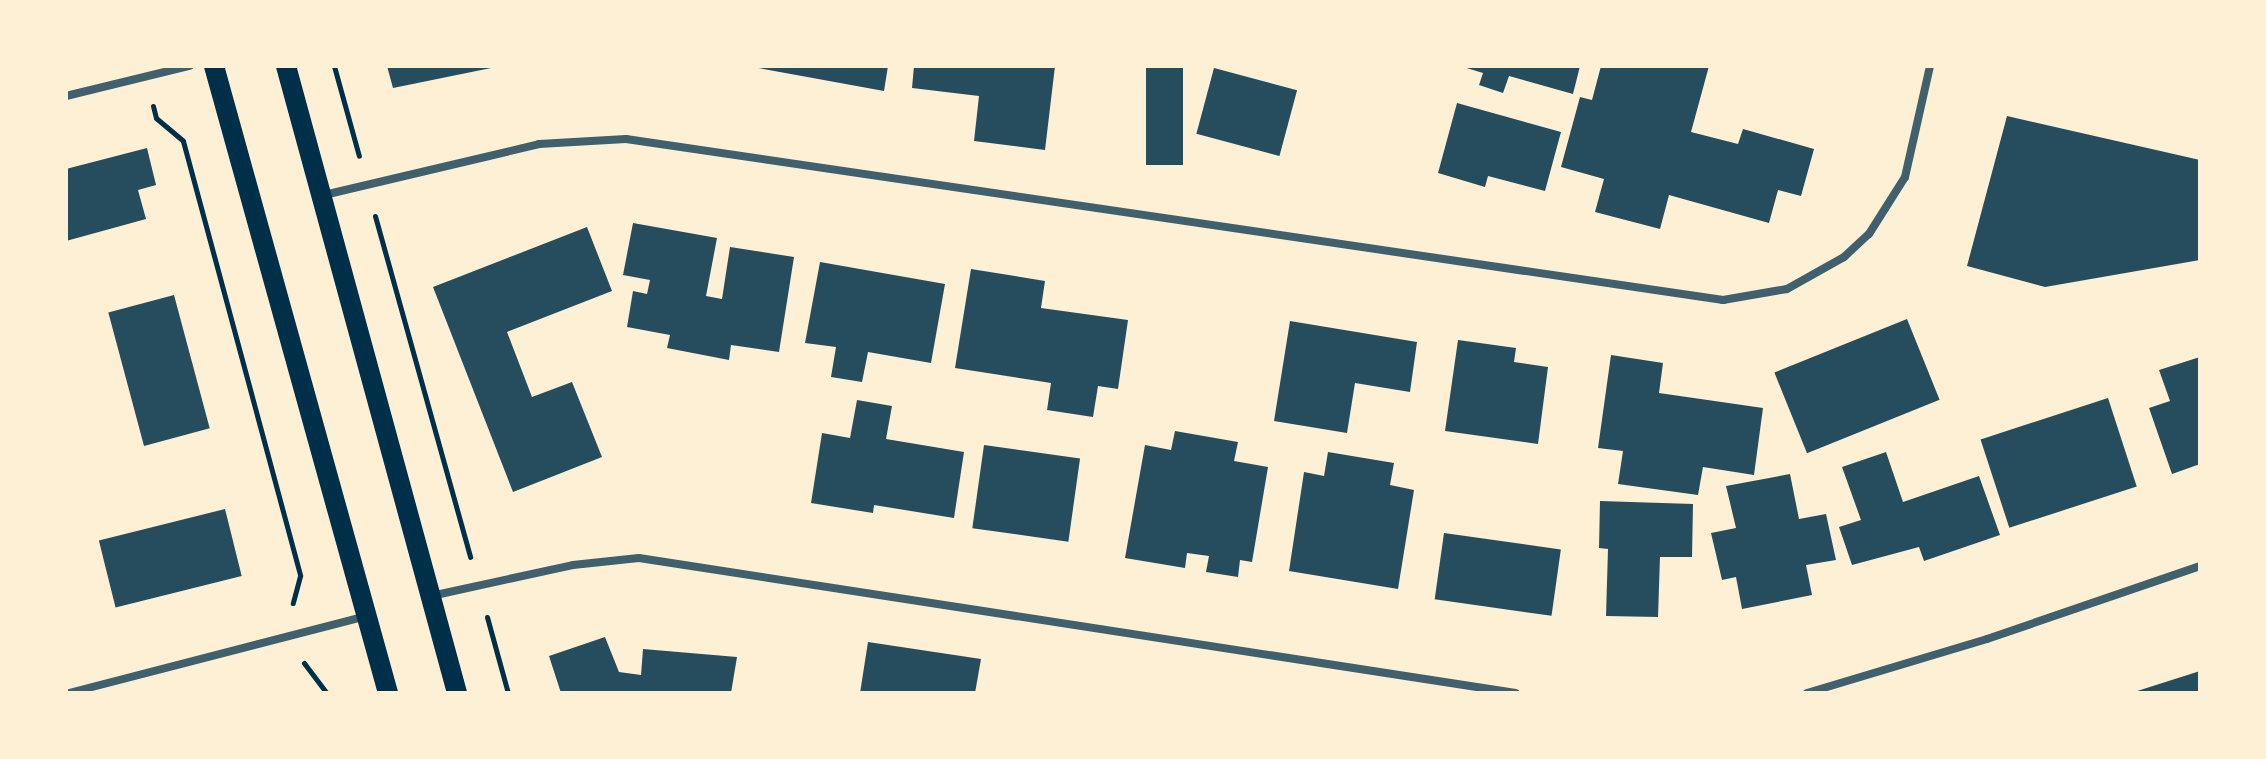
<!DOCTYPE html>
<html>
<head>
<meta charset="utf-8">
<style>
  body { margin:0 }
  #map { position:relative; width:2266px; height:759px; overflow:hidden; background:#fdf0d5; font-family:Raleway,sans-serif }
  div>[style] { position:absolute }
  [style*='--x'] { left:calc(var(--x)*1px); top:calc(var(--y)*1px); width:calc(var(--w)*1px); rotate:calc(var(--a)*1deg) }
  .building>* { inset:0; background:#264d5e; transform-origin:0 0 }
  .path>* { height:5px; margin:-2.5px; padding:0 2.5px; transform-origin:2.5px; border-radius:2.5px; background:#003049 }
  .minor>* { height:8px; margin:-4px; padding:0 4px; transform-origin:4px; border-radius:4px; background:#3f606c }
  .primary>* { height:20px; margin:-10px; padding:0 10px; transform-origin:10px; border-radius:10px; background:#003049 }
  span { translate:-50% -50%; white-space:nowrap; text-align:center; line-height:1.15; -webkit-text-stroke:8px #fdf0d5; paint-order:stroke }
  .frame { position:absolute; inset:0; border:68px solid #fdf0d5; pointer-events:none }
</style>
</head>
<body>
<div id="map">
  <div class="building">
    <i style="clip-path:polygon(387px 66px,496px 66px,496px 67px,393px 88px)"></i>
    <i style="clip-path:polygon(747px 66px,888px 66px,884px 91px)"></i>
    <i style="clip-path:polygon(914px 66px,1055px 66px,1045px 150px,974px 141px,979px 96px,912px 88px)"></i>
    <i style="left:1146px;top:66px;width:37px;height:99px"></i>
    <i style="clip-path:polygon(1460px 66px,1580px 66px,1573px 94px,1509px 76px,1503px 93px,1479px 85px,1483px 73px)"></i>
    <i style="clip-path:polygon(1601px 66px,1709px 66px,1691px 132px,1738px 144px,1743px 129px,1814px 149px,1801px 196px,1778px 190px,1769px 223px,1669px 195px,1660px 229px,1595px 212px,1604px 179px,1561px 167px,1580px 97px,1592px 100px)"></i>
    <i style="left:1214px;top:68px;width:86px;height:68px;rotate:15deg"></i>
    <i style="clip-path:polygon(1457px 103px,1561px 132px,1545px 191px,1488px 176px,1485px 187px,1438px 173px)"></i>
    <i style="clip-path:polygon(2007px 116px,2200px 160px,2200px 260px,2045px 287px,1967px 266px)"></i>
    <i style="clip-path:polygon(147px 148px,156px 185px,138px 190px,146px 219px,66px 241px,66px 169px)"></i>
    <i style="clip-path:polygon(633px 223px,717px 238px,706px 296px,722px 299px,730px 247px,794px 257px,779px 352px,731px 345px,729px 360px,667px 348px,670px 335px,627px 327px,633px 291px,647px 294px,650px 280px,623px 275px)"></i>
    <i style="clip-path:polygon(587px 227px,612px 291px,507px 332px,532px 397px,572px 382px,602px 457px,513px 492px,433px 287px)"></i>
    <i style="clip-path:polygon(820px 262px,945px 284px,931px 363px,868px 352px,862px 382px,831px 377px,836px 347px,805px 343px)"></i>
    <i style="clip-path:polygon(971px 269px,1045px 281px,1041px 308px,1128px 320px,1118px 389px,1098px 386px,1093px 417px,1047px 410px,1051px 383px,955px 368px)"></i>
    <i style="left:174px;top:295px;width:138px;height:68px;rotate:75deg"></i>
    <i style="left:1907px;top:319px;width:87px;height:143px;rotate:68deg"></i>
    <i style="clip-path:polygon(1290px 321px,1417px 342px,1410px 392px,1355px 383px,1347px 433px,1274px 421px)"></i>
    <i style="clip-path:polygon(1458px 340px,1516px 348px,1514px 362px,1548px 367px,1538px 444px,1445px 431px)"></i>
    <i style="clip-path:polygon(1611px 355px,1663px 363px,1659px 393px,1763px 408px,1754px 475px,1703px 467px,1698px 495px,1618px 484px,1623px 451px,1598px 448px)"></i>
    <i style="clip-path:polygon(2200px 357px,2200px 464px,2172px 474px,2149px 408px,2170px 401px,2159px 370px)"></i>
    <i style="left:2108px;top:398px;width:93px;height:134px;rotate:72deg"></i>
    <i style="clip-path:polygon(857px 400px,892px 406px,886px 439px,964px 452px,954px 518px,874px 505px,873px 513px,811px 503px,822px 433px,850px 438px)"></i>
    <i style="clip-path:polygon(1175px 431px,1238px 442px,1234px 461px,1268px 467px,1252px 562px,1240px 560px,1238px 577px,1206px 572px,1209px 556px,1187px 553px,1185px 568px,1125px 558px,1145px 445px,1171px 450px)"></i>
    <i style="left:984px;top:445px;width:97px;height:84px;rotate:8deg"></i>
    <i style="clip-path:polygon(1328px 452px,1394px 463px,1390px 485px,1414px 490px,1398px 589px,1289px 571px,1304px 472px,1324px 476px)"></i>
    <i style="clip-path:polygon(1886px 452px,1903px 502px,1979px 476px,2000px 535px,1924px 561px,1919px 547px,1852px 565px,1839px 527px,1861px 520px,1842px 467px)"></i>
    <i style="clip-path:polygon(1790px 474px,1799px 519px,1826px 514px,1836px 560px,1806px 565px,1812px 595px,1742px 609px,1736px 577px,1722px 580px,1711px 533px,1736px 528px,1726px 486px)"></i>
    <i style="clip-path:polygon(1600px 501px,1693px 504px,1692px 557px,1660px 557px,1658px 617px,1606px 616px,1608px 549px,1599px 548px)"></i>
    <i style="left:225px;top:509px;width:69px;height:130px;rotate:76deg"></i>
    <i style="left:1444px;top:533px;width:118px;height:67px;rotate:8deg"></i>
    <i style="clip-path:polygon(605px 637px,619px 672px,641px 675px,643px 649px,737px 657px,731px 693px,561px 693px,549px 656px)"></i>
    <i style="clip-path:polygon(868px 642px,981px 659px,975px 693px,860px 693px)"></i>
    <i style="clip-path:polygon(2200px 671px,2200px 693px,2134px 693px,2134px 692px)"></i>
  </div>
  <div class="path">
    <i style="--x:334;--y:66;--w:93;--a:74.5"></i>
    <i style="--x:153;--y:106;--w:12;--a:76"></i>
    <i style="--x:156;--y:118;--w:35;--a:40"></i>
    <i style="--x:183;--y:141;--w:450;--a:74.9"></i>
    <i style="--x:300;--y:576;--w:28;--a:105"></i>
    <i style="--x:375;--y:216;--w:354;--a:74.4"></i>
    <i style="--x:487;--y:617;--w:79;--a:74.6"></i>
    <i style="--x:304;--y:663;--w:38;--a:53"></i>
  </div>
  <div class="minor">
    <i style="--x:66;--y:96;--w:127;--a:-13.7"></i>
    <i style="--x:324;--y:195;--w:221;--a:-13.3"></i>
    <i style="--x:539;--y:144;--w:87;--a:-3.3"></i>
    <i style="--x:626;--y:139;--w:1109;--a:8.35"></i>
    <i style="--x:1723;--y:300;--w:65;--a:-9.8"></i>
    <i style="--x:1787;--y:289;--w:65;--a:-29.3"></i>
    <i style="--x:1844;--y:257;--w:34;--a:-43"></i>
    <i style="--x:1869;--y:234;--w:67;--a:-57.7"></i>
    <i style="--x:1905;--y:177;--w:114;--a:-77.3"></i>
    <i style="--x:431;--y:596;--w:145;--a:-12.3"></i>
    <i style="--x:573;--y:565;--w:66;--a:-6.1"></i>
    <i style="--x:639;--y:558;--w:887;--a:8.75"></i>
    <i style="--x:69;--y:693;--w:307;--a:-14.5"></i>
    <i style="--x:1807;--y:693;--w:188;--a:-16.7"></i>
    <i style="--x:1987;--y:639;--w:225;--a:-18.9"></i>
  </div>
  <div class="primary">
    <i style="--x:214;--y:66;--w:651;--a:74.49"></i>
    <i style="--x:286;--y:66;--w:650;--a:74.74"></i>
  </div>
  <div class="frame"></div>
</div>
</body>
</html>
